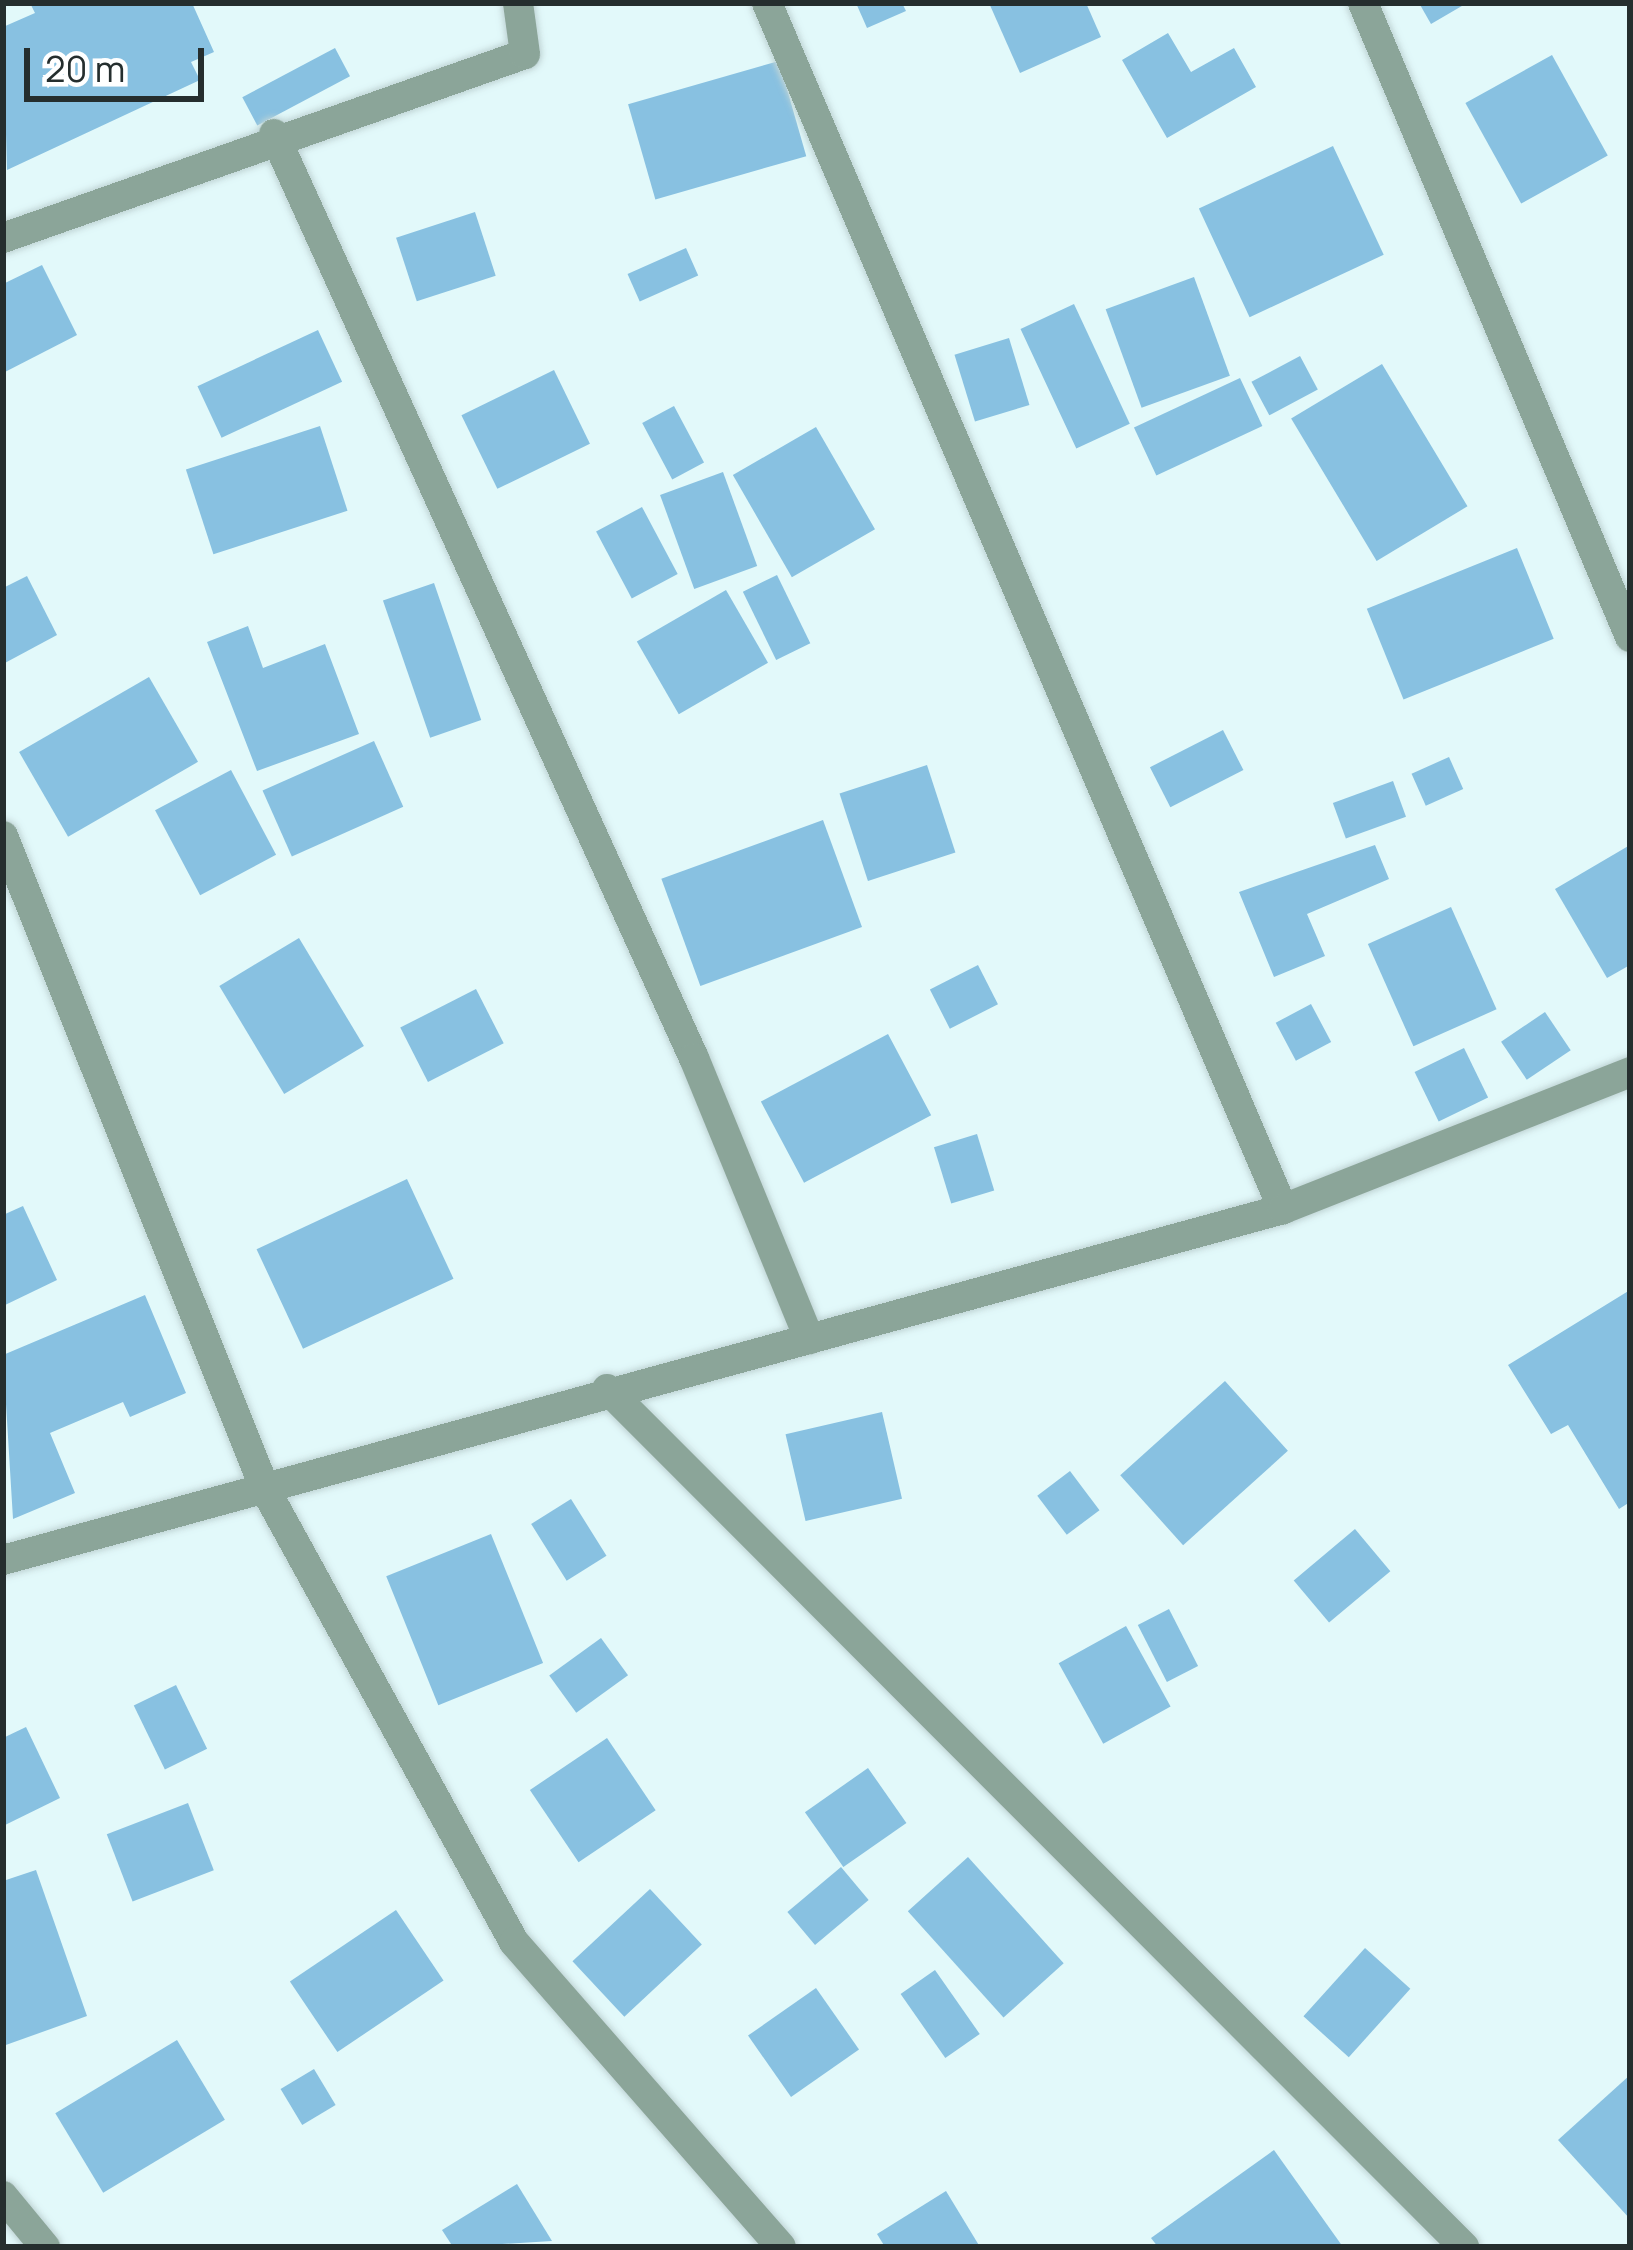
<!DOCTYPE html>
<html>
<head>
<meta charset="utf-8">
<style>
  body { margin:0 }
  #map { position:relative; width:1633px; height:2250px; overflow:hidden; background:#e2f9fa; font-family:Manrope,sans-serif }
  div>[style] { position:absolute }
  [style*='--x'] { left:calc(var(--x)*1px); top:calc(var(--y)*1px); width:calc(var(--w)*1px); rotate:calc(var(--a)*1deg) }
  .building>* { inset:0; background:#88c1e1; transform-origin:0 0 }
  .roads { filter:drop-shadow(0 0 3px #c0d4d5) drop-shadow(0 0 3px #c0d4d5) }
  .street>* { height:30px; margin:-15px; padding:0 15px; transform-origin:15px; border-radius:15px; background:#8ba599 }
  span { translate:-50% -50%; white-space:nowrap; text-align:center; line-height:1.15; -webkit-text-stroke:9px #fff; paint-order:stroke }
  .frame { position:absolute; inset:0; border:6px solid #252e2e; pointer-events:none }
  .scale { position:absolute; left:24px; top:48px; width:180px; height:54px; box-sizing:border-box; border:6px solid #252e2e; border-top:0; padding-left:15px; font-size:36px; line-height:42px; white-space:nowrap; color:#252e2e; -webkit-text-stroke:9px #fff; paint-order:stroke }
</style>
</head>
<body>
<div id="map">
  <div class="building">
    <i style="clip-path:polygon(30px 3px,192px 3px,214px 52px,191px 62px,200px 80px,7px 170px,3px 27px,35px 13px)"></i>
    <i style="clip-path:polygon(856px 3px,902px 3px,906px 11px,867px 28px)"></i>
    <i style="clip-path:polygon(989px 3px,1086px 3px,1101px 37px,1020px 73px)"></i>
    <i style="clip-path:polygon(1419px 3px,1467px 3px,1431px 24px)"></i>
    <i style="clip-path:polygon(1168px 33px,1191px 72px,1234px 48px,1256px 87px,1167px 138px,1122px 60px)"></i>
    <i style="left:335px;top:48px;width:32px;height:105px;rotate:62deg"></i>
    <i style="left:1552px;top:55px;width:115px;height:99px;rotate:61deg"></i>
    <i style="left:779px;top:61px;width:99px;height:157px;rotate:74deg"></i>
    <i style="left:1333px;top:146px;width:120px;height:148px;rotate:65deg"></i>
    <i style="left:475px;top:212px;width:67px;height:83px;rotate:72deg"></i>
    <i style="left:686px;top:248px;width:30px;height:64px;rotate:66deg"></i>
    <i style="clip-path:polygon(42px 265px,77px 335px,3px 373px,3px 284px)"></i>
    <i style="left:1194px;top:277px;width:105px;height:94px;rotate:70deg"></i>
    <i style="left:1074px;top:304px;width:132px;height:59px;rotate:65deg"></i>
    <i style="left:318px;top:330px;width:57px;height:133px;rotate:65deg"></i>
    <i style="left:1009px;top:338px;width:70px;height:57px;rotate:73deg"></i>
    <i style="left:1300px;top:356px;width:38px;height:55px;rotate:62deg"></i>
    <i style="left:1382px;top:364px;width:166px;height:106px;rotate:59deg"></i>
    <i style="left:554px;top:370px;width:82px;height:103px;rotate:64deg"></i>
    <i style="left:1240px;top:378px;width:53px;height:117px;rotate:65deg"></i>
    <i style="left:674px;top:406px;width:64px;height:36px;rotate:62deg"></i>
    <i style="left:320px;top:426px;width:89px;height:141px;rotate:72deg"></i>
    <i style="left:816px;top:427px;width:118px;height:96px;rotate:60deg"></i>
    <i style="left:723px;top:472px;width:100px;height:67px;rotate:70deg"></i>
    <i style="left:642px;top:507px;width:76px;height:52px;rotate:62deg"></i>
    <i style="left:1517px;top:548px;width:98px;height:162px;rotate:68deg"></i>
    <i style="left:777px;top:575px;width:76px;height:38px;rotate:64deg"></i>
    <i style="clip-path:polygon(27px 576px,57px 635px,3px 664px,3px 588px)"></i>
    <i style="left:434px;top:583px;width:145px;height:54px;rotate:71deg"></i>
    <i style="left:726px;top:590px;width:84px;height:103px;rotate:60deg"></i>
    <i style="clip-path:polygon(248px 626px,263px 668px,325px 644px,359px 734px,257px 771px,207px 642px)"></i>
    <i style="left:149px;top:677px;width:98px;height:150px;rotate:60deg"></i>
    <i style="left:1223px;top:730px;width:45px;height:82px;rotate:63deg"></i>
    <i style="left:374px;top:741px;width:72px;height:122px;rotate:66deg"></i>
    <i style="left:1449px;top:757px;width:35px;height:41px;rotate:66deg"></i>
    <i style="left:927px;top:765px;width:92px;height:92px;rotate:72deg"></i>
    <i style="left:231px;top:770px;width:96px;height:86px;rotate:62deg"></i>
    <i style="left:1393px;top:781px;width:38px;height:64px;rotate:70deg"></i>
    <i style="left:823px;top:820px;width:114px;height:172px;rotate:70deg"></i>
    <i style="clip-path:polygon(1375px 845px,1389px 879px,1307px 914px,1325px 956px,1274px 977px,1239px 892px)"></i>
    <i style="clip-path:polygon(1630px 845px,1630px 965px,1607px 978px,1555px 889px)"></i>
    <i style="left:1451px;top:907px;width:112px;height:91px;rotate:66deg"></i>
    <i style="left:299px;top:938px;width:126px;height:93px;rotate:59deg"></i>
    <i style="left:978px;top:965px;width:44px;height:54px;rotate:63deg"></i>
    <i style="left:476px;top:989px;width:61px;height:85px;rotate:63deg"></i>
    <i style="left:1311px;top:1004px;width:43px;height:40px;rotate:62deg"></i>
    <i style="left:1545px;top:1012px;width:46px;height:53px;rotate:56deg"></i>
    <i style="left:888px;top:1034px;width:92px;height:144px;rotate:62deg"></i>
    <i style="left:1464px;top:1048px;width:55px;height:55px;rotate:64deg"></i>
    <i style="left:977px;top:1134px;width:59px;height:45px;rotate:73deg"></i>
    <i style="left:407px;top:1179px;width:110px;height:166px;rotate:65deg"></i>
    <i style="clip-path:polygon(23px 1206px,57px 1280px,3px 1306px,3px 1215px)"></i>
    <i style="clip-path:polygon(1630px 1290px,1630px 1502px,1619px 1509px,1568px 1425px,1551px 1434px,1508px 1365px)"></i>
    <i style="clip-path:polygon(145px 1295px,186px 1393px,130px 1417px,123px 1402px,50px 1433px,75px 1493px,13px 1519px,3px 1355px)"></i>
    <i style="left:1225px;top:1381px;width:94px;height:141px;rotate:48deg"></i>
    <i style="left:882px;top:1412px;width:89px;height:99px;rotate:77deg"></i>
    <i style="left:1070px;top:1471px;width:49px;height:41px;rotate:53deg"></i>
    <i style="left:571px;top:1499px;width:67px;height:47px;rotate:58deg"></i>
    <i style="left:1355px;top:1529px;width:55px;height:80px;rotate:50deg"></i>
    <i style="left:491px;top:1534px;width:139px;height:113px;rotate:68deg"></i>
    <i style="left:1169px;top:1609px;width:64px;height:35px;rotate:63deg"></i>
    <i style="left:1126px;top:1626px;width:92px;height:77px;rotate:61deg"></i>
    <i style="left:601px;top:1638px;width:46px;height:64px;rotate:54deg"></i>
    <i style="left:176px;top:1685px;width:71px;height:47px;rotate:64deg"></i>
    <i style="clip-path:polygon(26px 1727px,60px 1798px,3px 1826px,3px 1738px)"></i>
    <i style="left:607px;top:1738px;width:87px;height:93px;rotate:56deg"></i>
    <i style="left:868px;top:1768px;width:67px;height:77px;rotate:55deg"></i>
    <i style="left:188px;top:1803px;width:72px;height:87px;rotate:69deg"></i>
    <i style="left:968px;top:1857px;width:143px;height:81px;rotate:48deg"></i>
    <i style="left:841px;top:1867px;width:43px;height:70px;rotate:50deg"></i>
    <i style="clip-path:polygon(36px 1870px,87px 2016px,3px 2046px,3px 1881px)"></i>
    <i style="left:650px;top:1889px;width:76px;height:106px;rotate:47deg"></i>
    <i style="left:396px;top:1910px;width:85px;height:128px;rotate:56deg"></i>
    <i style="left:1365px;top:1948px;width:61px;height:92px;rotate:42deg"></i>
    <i style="left:935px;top:1970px;width:78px;height:42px;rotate:55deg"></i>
    <i style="left:816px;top:1988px;width:75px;height:83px;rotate:55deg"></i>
    <i style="left:177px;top:2040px;width:93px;height:142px;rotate:59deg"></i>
    <i style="left:314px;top:2069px;width:42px;height:39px;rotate:59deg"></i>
    <i style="clip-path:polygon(1630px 2075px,1630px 2219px,1558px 2140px)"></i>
    <i style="clip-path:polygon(1274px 2150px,1343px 2247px,1158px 2247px,1151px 2238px)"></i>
    <i style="clip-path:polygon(517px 2184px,552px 2241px,453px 2247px,442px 2230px)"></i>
    <i style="clip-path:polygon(946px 2191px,980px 2247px,885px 2247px,877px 2234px)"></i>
  </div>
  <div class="roads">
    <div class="street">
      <i style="--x:767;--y:3;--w:1312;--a:66.84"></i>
      <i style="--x:1363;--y:3;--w:688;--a:67.16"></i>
      <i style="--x:274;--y:134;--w:1015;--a:65.56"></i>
      <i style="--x:694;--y:1058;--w:304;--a:67.7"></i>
      <i style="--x:3;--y:238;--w:553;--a:-19.42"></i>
      <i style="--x:525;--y:54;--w:51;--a:-97.8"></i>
      <i style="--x:3;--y:836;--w:704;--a:68.14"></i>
      <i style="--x:265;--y:1489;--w:517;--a:61.2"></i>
      <i style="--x:514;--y:1942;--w:405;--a:48.8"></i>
      <i style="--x:607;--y:1389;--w:1213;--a:45.03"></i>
      <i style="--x:3;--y:1560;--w:1327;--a:-15.33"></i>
      <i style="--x:1283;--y:1209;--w:373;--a:-21.5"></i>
      <i style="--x:3;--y:2196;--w:66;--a:50.5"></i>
    </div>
  </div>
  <div class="frame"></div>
  <div class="scale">20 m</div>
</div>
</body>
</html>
